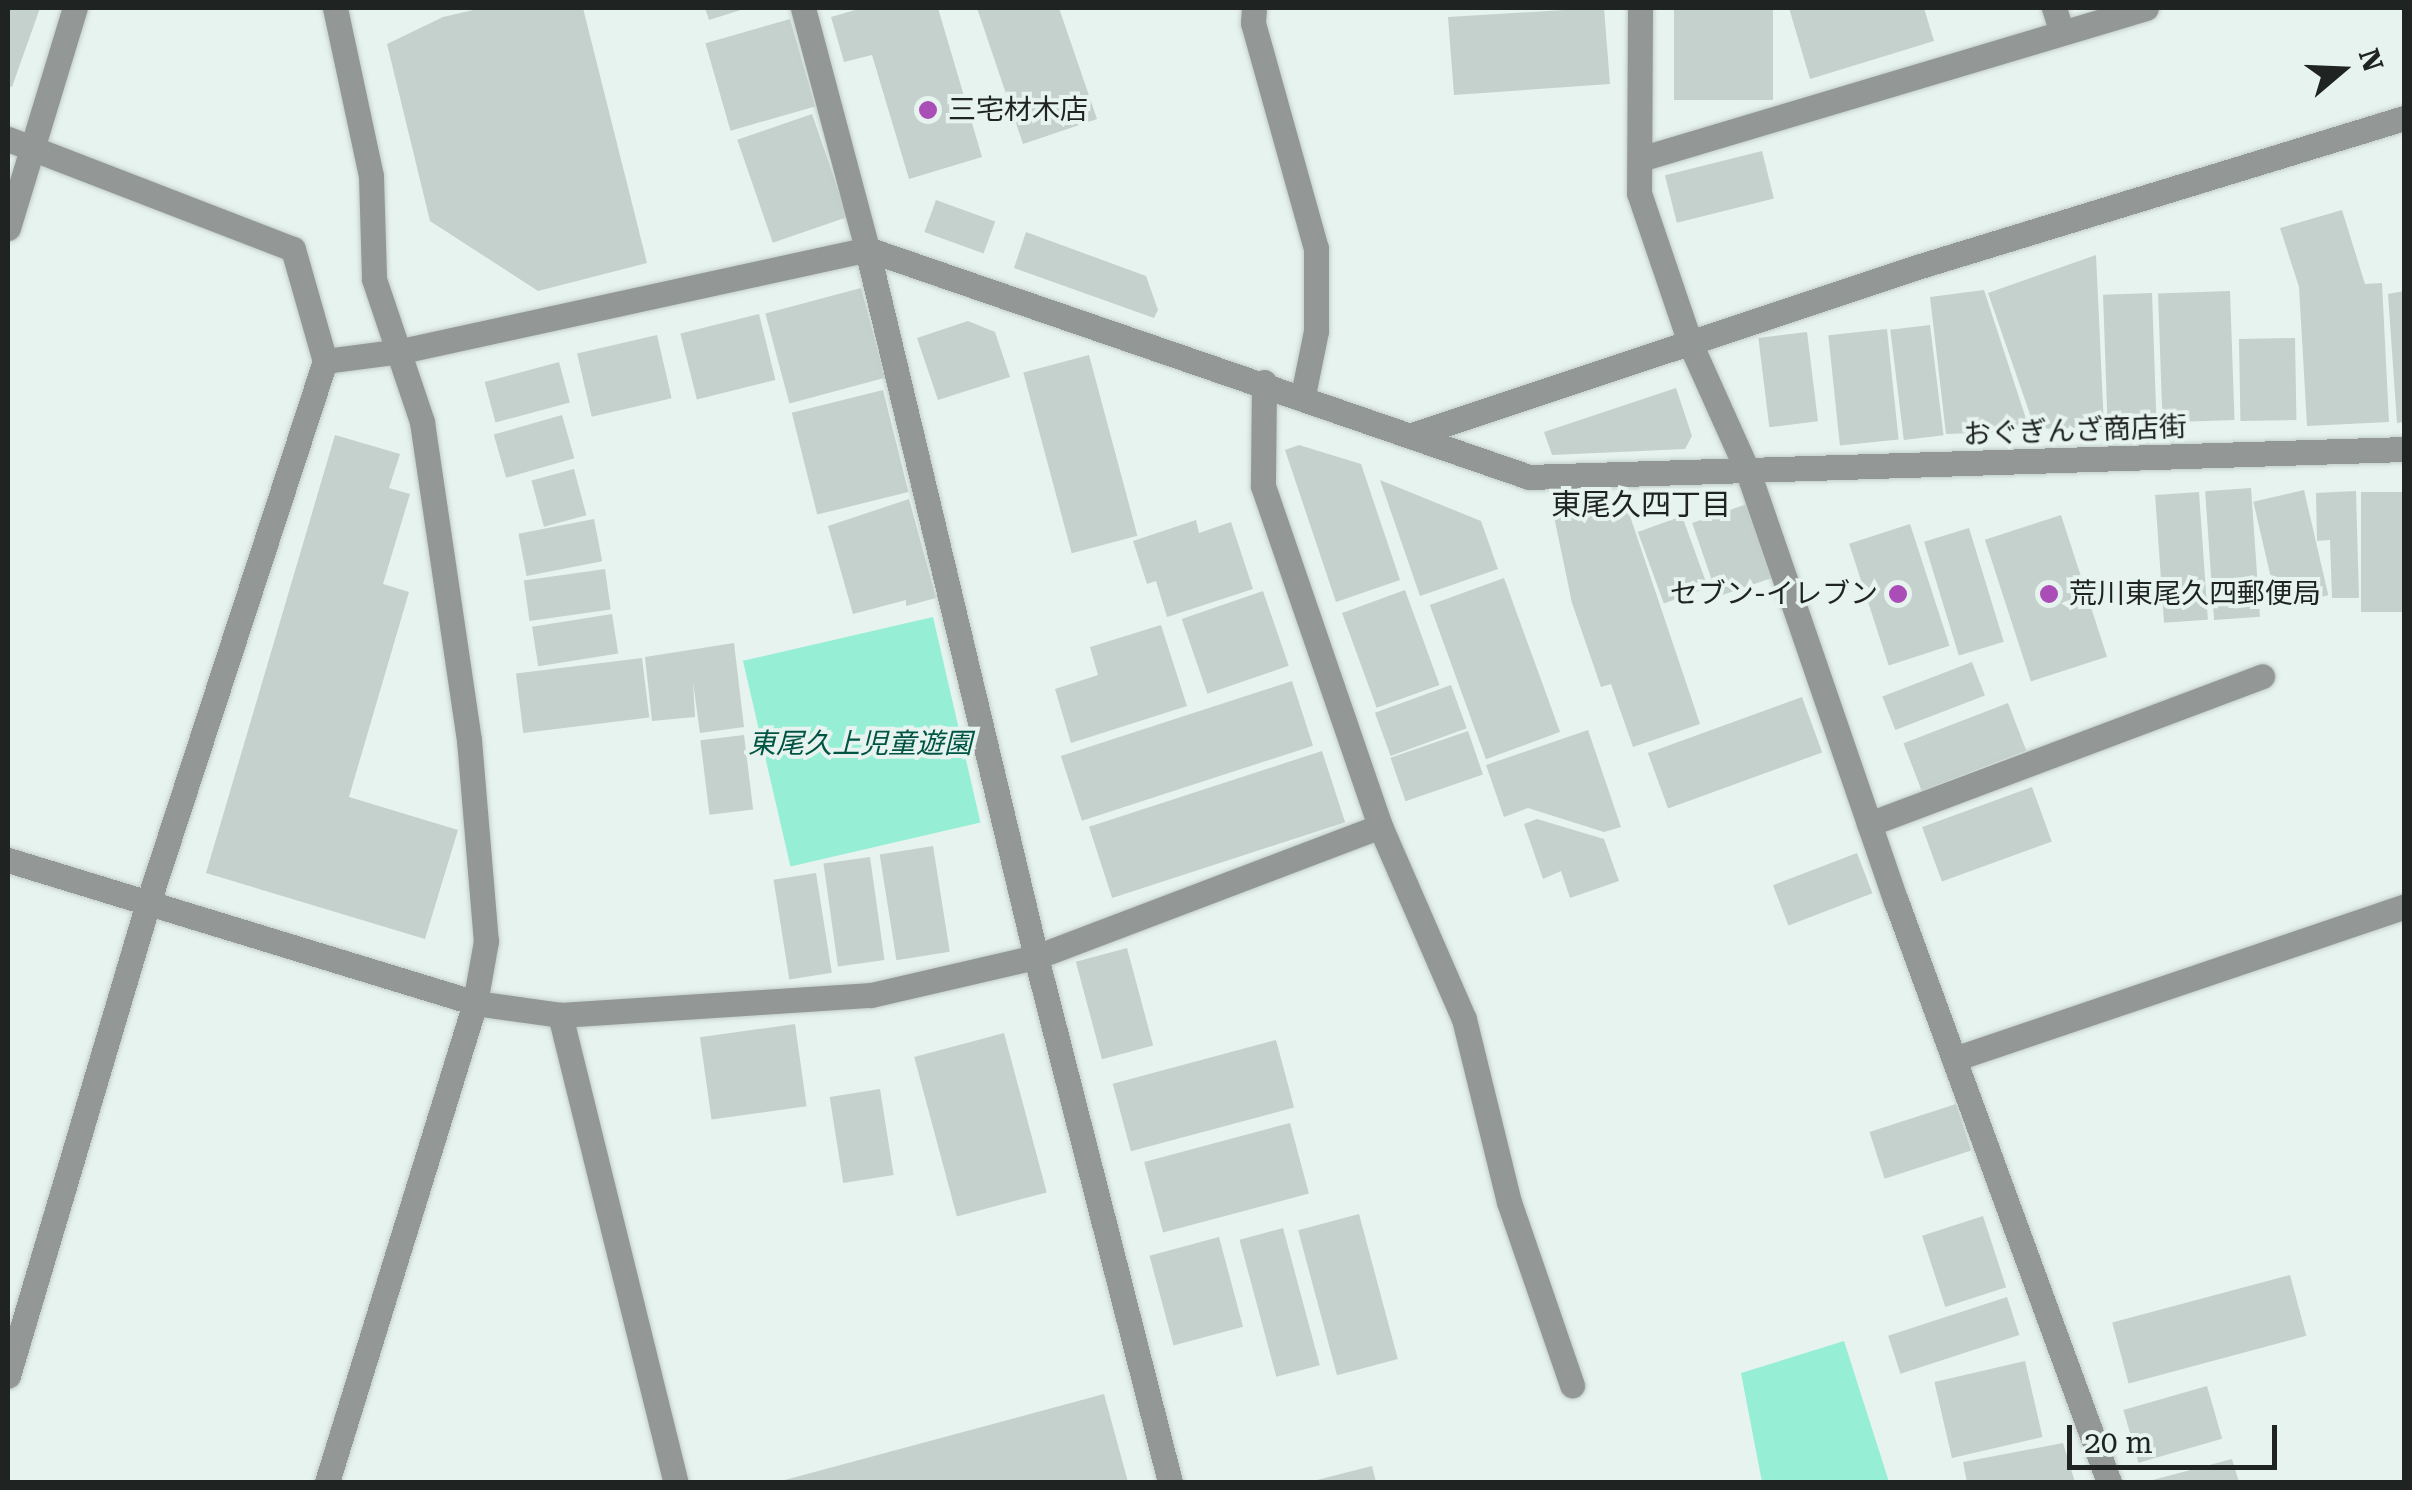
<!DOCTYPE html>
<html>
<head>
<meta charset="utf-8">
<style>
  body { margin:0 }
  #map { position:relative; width:2412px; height:1490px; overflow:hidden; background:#e7f3ef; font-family:"Roboto Serif","Noto Sans JP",serif }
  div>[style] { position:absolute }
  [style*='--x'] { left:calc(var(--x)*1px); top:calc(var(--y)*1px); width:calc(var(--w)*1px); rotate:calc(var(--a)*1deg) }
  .green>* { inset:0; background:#96eed4; transform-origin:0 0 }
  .building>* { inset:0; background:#c5d1cc; transform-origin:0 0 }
  .roads { filter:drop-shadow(0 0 2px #c3ceca) drop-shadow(0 0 2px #c3ceca) }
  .lane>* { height:25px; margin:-12.5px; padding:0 12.5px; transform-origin:12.5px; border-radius:12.5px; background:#939896 }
  .street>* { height:25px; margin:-12.5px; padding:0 12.5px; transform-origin:12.5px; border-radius:12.5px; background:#939896 }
  .dots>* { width:28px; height:28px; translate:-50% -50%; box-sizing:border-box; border:5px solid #e7f3ef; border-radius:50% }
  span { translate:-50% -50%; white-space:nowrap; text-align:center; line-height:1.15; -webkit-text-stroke:8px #e7f3ef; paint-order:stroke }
  .poi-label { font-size:28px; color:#1f2422 }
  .left { translate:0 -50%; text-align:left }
  .right { translate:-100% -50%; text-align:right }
  .street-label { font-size:28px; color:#1f2422 }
  .park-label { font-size:28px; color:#005443; font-style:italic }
  .neighbourhood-label { font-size:30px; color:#1f2422 }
  .frame { position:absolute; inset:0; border:10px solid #1f2422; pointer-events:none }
  .north { position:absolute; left:2292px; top:20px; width:100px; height:100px; -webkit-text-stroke:8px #e7f3ef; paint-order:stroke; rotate:71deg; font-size:28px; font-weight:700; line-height:40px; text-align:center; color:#1f2422 }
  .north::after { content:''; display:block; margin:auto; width:35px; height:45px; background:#1f2422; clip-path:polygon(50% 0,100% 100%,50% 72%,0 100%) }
  .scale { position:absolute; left:2067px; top:1425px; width:210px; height:45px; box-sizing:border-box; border:5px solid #1f2422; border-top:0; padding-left:12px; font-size:30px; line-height:35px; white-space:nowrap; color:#1f2422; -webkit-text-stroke:8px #e7f3ef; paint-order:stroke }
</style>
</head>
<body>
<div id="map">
  <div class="green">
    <i style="left:933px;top:617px;width:211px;height:195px;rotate:77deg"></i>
    <i style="clip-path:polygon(1844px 1341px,1889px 1482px,1762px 1482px,1741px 1373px)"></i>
  </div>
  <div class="building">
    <i style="clip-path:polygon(8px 8px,40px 8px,12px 87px,8px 86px)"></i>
    <i style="clip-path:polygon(482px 8px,583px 8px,647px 263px,538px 291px,430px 221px,387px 44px,443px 17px)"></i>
    <i style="clip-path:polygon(705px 8px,747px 8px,709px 20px)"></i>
    <i style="clip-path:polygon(862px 8px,938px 8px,982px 157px,909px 179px,872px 55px,844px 62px,831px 17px)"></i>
    <i style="clip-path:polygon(977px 8px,1059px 8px,1097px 119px,1023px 144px)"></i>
    <i style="clip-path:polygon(1597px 8px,1604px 8px,1610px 84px,1454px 95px,1448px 17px)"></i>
    <i style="left:1674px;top:8px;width:99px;height:92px"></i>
    <i style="clip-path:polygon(1789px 8px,1924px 8px,1934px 41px,1810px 79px)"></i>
    <i style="left:790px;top:19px;width:91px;height:88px;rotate:74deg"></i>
    <i style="left:812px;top:114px;width:109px;height:79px;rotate:71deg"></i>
    <i style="left:1762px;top:151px;width:49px;height:100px;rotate:76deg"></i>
    <i style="left:936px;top:200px;width:63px;height:34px;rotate:20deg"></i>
    <i style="clip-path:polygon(2342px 210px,2365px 284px,2382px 283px,2389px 422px,2307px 426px,2299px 287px,2280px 228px)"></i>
    <i style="clip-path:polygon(1026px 232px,1146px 276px,1158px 310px,1154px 318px,1014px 268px)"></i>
    <i style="clip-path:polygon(2096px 255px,2104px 427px,2035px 429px,1988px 293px)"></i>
    <i style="left:861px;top:288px;width:93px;height:99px;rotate:75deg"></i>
    <i style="clip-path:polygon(1984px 290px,2030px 431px,1946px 434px,1930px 297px)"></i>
    <i style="left:2230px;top:291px;width:129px;height:72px;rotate:88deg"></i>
    <i style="clip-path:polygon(2404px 291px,2404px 422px,2397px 423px,2388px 294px)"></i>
    <i style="left:2152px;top:293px;width:128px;height:49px;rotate:88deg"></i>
    <i style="left:759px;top:314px;width:68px;height:81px;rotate:76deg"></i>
    <i style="clip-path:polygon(968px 321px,995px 332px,1010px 377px,938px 400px,917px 338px)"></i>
    <i style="left:1930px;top:325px;width:111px;height:40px;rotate:83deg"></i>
    <i style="left:1887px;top:329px;width:111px;height:59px;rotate:84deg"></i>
    <i style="left:1807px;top:332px;width:90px;height:49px;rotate:83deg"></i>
    <i style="left:657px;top:335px;width:65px;height:82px;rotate:77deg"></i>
    <i style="left:2295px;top:338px;width:82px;height:56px;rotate:89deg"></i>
    <i style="left:1089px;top:355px;width:187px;height:68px;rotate:75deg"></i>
    <i style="left:559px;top:362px;width:42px;height:77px;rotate:75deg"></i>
    <i style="clip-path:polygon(1676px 388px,1692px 436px,1685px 449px,1552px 455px,1544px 432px)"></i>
    <i style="left:883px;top:390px;width:105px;height:94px;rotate:76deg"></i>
    <i style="left:562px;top:415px;width:45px;height:71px;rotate:74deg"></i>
    <i style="clip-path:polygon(335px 435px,400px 454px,389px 488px,410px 494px,383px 584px,409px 592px,349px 797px,458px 830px,425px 939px,206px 873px)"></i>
    <i style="clip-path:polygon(1299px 445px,1361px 464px,1400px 580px,1336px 602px,1285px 450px)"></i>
    <i style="left:574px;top:469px;width:48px;height:44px;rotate:75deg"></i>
    <i style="clip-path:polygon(1380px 480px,1481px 521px,1498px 569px,1420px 596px)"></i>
    <i style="left:2251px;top:488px;width:129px;height:46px;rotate:86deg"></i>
    <i style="left:2304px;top:490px;width:108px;height:52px;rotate:77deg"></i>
    <i style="clip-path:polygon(2356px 491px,2359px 598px,2332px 598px,2330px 540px,2317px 541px,2316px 493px)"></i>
    <i style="left:2199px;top:492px;width:128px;height:44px;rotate:86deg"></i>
    <i style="left:2361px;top:492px;width:43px;height:120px"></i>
    <i style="clip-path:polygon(909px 499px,936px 598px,906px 606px,906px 600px,853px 614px,828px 526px)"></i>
    <i style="left:1747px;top:504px;width:78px;height:58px;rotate:71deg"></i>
    <i style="clip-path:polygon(1552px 507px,1627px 507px,1700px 724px,1633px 747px,1611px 684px,1601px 687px,1572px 603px)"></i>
    <i style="left:2061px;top:515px;width:149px;height:80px;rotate:72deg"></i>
    <i style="left:1682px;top:516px;width:76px;height:47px;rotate:70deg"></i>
    <i style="left:594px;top:519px;width:43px;height:77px;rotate:79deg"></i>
    <i style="clip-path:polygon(1196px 520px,1199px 533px,1231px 522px,1253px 589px,1167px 617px,1156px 581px,1147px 584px,1133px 541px)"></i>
    <i style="left:1910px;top:524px;width:128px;height:64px;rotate:72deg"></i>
    <i style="left:1969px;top:528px;width:119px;height:47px;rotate:73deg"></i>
    <i style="left:605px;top:569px;width:41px;height:82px;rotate:82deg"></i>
    <i style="left:1504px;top:578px;width:164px;height:79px;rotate:70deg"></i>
    <i style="left:1405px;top:590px;width:101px;height:67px;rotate:70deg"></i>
    <i style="left:1263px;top:591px;width:79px;height:86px;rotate:71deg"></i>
    <i style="left:612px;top:614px;width:40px;height:81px;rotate:81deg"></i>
    <i style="clip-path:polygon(1161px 625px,1187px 706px,1071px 743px,1055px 689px,1098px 675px,1090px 647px)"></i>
    <i style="clip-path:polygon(734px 643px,744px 727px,700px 733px,693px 682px,695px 717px,652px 721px,645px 657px)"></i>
    <i style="left:642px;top:658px;width:60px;height:127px;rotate:83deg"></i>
    <i style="left:1972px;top:662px;width:36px;height:96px;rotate:69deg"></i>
    <i style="left:1292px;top:681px;width:68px;height:243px;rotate:72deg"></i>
    <i style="left:1451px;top:685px;width:46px;height:81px;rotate:70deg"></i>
    <i style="left:1802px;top:697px;width:59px;height:164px;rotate:70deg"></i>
    <i style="left:2008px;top:703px;width:51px;height:112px;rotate:69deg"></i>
    <i style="clip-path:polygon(1588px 730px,1621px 827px,1604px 832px,1528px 808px,1504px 817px,1486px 765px)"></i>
    <i style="left:1468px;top:731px;width:46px;height:82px;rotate:71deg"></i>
    <i style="left:744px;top:735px;width:75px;height:44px;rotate:83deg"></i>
    <i style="left:1322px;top:751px;width:75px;height:245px;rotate:72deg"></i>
    <i style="left:2032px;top:787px;width:58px;height:117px;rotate:70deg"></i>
    <i style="clip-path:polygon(1537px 819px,1604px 839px,1619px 881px,1570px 898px,1561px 871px,1543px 879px,1524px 824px)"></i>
    <i style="left:933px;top:846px;width:107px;height:54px;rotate:81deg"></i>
    <i style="left:1857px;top:853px;width:43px;height:90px;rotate:69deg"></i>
    <i style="left:870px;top:857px;width:104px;height:47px;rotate:82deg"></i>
    <i style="left:816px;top:873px;width:101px;height:43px;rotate:81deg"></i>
    <i style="left:1127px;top:948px;width:101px;height:53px;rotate:75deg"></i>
    <i style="left:795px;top:1024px;width:83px;height:96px;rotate:82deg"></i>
    <i style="left:1004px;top:1033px;width:165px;height:93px;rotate:75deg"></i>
    <i style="left:1276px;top:1040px;width:70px;height:169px;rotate:75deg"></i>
    <i style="left:880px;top:1089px;width:87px;height:51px;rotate:81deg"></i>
    <i style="left:1956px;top:1104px;width:49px;height:91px;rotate:72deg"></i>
    <i style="left:1290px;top:1123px;width:73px;height:151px;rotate:75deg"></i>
    <i style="left:1359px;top:1214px;width:150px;height:63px;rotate:75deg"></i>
    <i style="left:1983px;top:1216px;width:75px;height:64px;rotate:72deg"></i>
    <i style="left:1283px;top:1228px;width:142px;height:45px;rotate:75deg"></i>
    <i style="left:1219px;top:1237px;width:93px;height:72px;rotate:75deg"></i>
    <i style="left:2290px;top:1275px;width:63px;height:184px;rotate:75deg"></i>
    <i style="left:2007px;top:1297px;width:40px;height:125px;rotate:72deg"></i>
    <i style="left:2025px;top:1361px;width:78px;height:93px;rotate:77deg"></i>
    <i style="left:2207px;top:1386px;width:55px;height:87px;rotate:74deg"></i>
    <i style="clip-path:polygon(1104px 1394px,1128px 1482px,781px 1482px,781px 1481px)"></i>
    <i style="clip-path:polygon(2063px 1443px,2075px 1482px,1967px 1482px,1963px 1462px)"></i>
    <i style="clip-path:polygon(2232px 1459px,2239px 1482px,2149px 1482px,2149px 1481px)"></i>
    <i style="clip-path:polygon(1372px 1466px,1376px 1482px,1314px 1482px,1313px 1481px)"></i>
  </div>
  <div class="roads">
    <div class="lane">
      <i style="--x:335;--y:8;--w:172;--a:77.9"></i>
      <i style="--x:371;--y:176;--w:103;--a:88.3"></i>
      <i style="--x:374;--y:279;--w:151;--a:71.4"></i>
      <i style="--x:422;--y:422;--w:321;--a:81.6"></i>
      <i style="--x:469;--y:740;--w:202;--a:85.2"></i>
      <i style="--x:486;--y:941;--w:63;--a:100.1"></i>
      <i style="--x:475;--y:1003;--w:86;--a:8"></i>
      <i style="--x:560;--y:1015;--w:312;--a:-3.7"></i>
      <i style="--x:871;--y:995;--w:169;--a:-13"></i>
      <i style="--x:1036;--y:957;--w:368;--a:-20.8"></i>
      <i style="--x:1254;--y:8;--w:15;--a:94"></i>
      <i style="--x:1253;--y:23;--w:234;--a:74.4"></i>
      <i style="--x:1316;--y:248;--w:83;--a:90"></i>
      <i style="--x:1316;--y:331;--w:65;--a:101.5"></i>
      <i style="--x:2054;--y:8;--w:25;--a:72"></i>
      <i style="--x:1640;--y:159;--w:528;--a:-16.62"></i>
      <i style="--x:1264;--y:382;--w:104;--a:90.6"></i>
      <i style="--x:1263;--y:486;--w:360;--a:71"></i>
      <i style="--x:1380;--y:826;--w:210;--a:66.5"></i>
      <i style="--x:1464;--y:1019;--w:188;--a:76.2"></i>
      <i style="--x:1509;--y:1202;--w:194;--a:71"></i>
      <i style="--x:1412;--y:435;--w:532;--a:-18.4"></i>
      <i style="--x:1917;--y:267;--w:509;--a:-17.01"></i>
      <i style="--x:1869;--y:824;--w:420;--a:-20.6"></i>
      <i style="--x:560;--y:1015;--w:481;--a:76.1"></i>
      <i style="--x:1954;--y:1059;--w:475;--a:-18.7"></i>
    </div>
    <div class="street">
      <i style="--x:803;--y:8;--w:249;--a:75.1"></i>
      <i style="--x:867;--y:249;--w:728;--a:76.57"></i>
      <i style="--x:1036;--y:957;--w:542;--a:75.68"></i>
      <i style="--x:1640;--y:8;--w:185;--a:90.3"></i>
      <i style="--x:1639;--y:193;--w:158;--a:71.2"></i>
      <i style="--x:1690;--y:343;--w:141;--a:65.8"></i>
      <i style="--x:1748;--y:472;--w:454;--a:71"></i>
      <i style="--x:1896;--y:901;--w:619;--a:69.87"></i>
      <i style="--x:8;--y:139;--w:305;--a:21.1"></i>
      <i style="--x:293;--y:249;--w:116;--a:74.1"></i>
      <i style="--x:325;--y:361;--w:570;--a:108.09"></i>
      <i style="--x:148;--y:903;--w:493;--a:106.5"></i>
      <i style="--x:8;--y:228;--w:230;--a:-73.1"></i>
      <i style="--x:325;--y:361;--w:77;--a:-7.5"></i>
      <i style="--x:401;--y:351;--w:477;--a:-12.3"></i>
      <i style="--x:867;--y:249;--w:700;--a:19"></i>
      <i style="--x:1529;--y:477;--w:875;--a:-1.83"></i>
      <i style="--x:8;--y:860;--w:488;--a:17"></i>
      <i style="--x:475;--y:1003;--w:501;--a:107.17"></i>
    </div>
  </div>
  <div class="dots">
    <i style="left:928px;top:110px;background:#ab4db7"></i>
    <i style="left:1898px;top:594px;background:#ab4db7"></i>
    <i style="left:2049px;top:594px;background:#ab4db7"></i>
  </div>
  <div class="poi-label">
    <span class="left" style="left:948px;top:110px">三宅材木店</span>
    <span class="right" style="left:1878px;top:594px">セブン-イレブン</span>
    <span class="left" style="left:2069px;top:594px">荒川東尾久四郵便局</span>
  </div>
  <div class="street-label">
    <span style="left:2075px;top:431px;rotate:-2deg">おぐぎんざ商店街</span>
  </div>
  <div class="park-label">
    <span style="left:860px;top:744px">東尾久上児童遊園</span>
  </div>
  <div class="neighbourhood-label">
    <span style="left:1641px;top:505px">東尾久四丁目</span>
  </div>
  <div class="frame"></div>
  <div class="north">N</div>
  <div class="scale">20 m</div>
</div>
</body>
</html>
